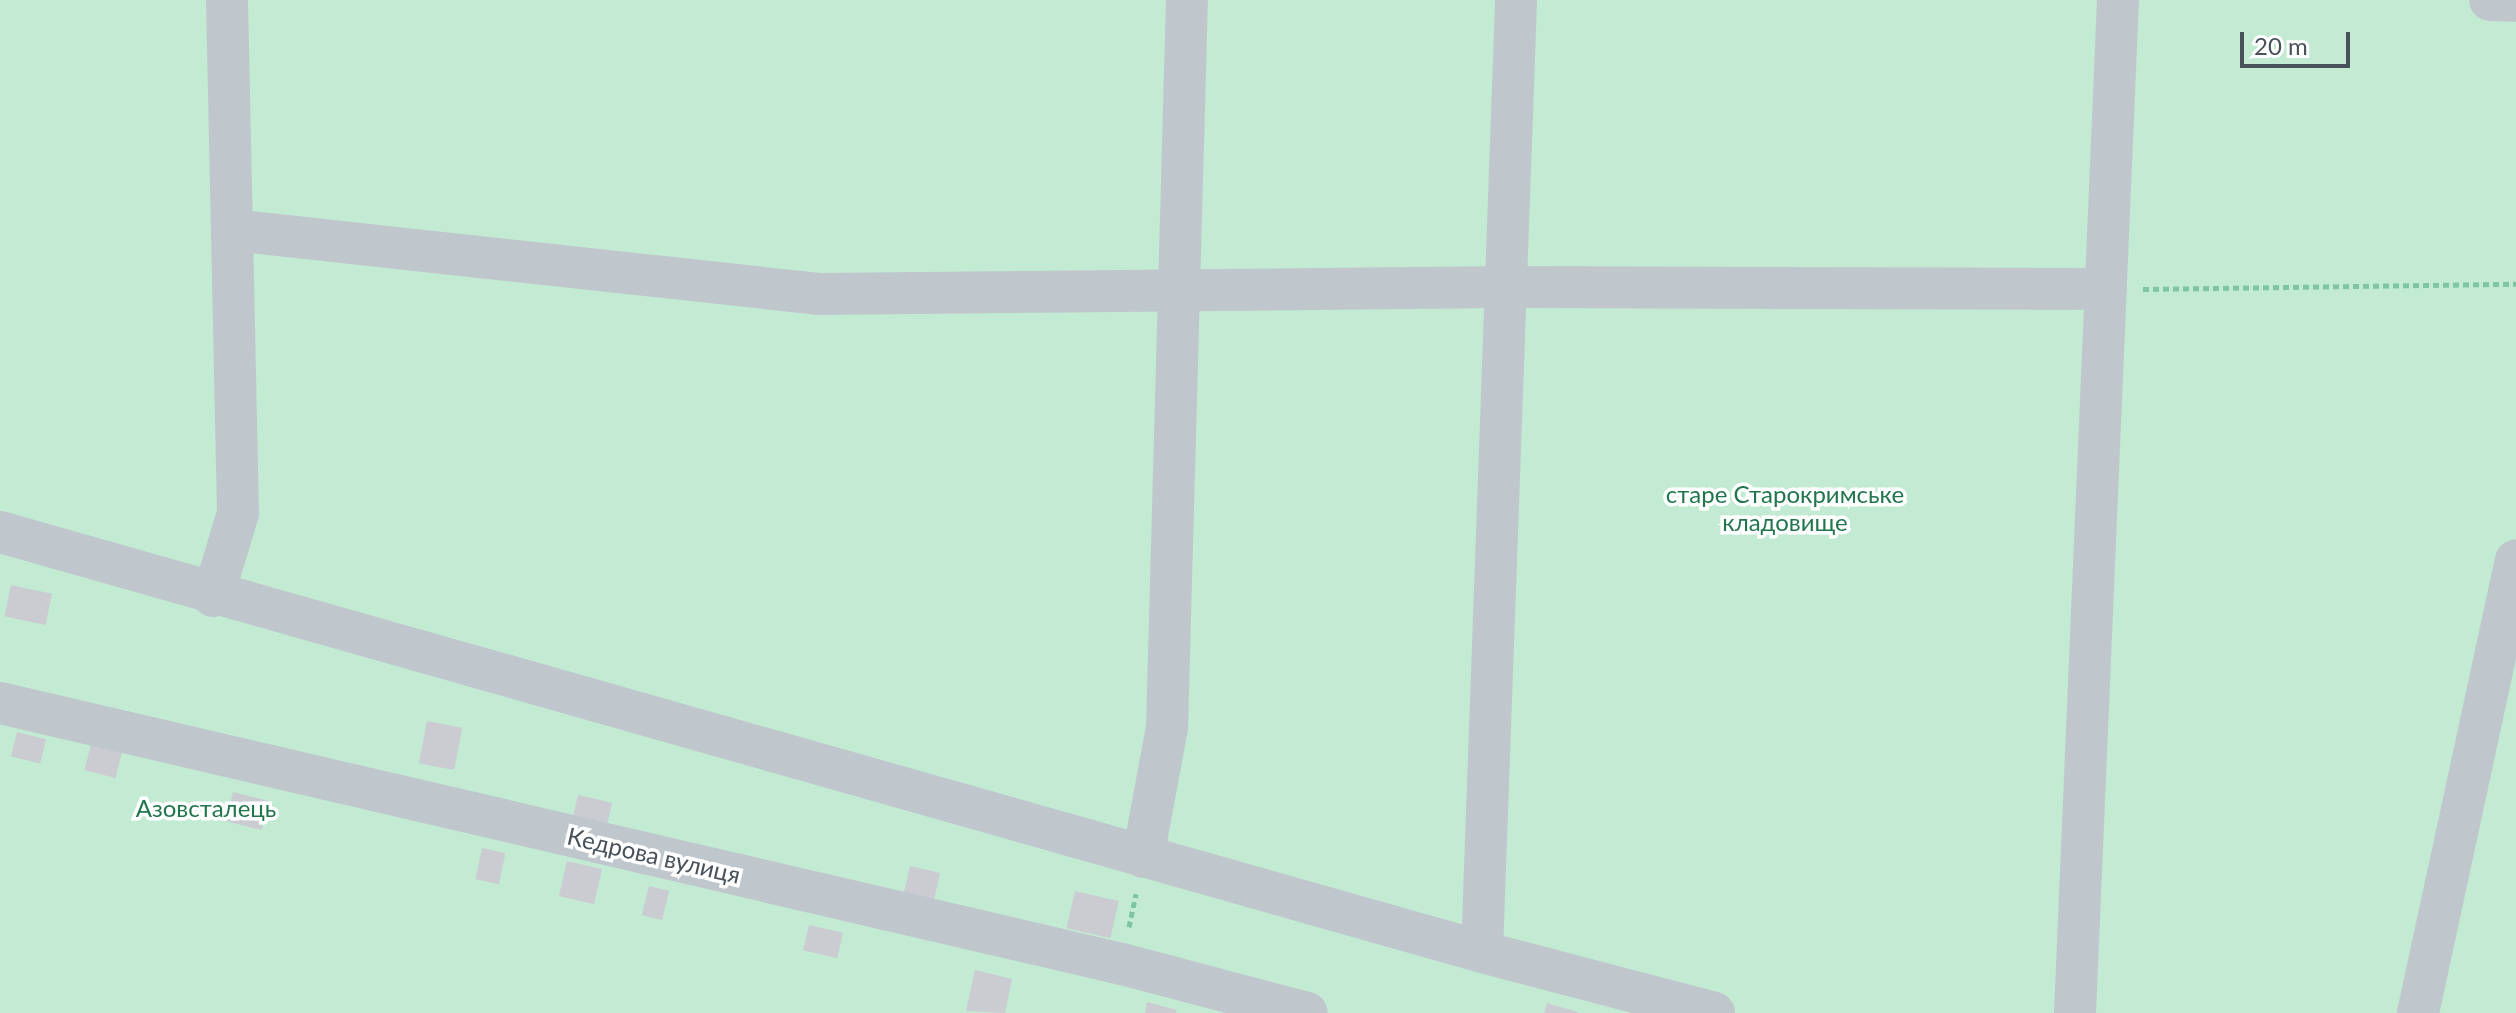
<!DOCTYPE html>
<html>
<head>
<meta charset="utf-8">
<style>
  body { margin:0 }
  #map { position:relative; width:2516px; height:1013px; overflow:hidden; background:#f2f0f0; font-family:Lato,sans-serif }
  div>[style] { position:absolute }
  [style*='--x'] { left:calc(var(--x)*1px); top:calc(var(--y)*1px); width:calc(var(--w)*1px); rotate:calc(var(--a)*1deg) }
  .green>* { inset:0; background:#c3ebd3; transform-origin:0 0 }
  .building>* { inset:0; background:#caccd2; transform-origin:0 0 }
  .path>* { height:5px; margin-top:-2.5px; transform-origin:0; background:repeating-linear-gradient(90deg,#7ec5a4 0 6px,transparent 0 10px) }
  .minor>* { height:42px; margin:-21px; padding:0 21px; transform-origin:21px; border-radius:21px; background:#bfc7cd }
  span { translate:-50% -50%; white-space:nowrap; text-align:center; line-height:1.15; -webkit-text-stroke:7px #fff; paint-order:stroke }
  .park-label { font-size:24px; color:#21764d }
  .street-label { font-size:24px; color:#49525b }
  .scale { position:absolute; left:2240px; top:32px; width:110px; height:36px; box-sizing:border-box; border:4px solid #49525b; border-top:0; padding-left:10px; font-size:24px; line-height:28px; white-space:nowrap; color:#49525b; -webkit-text-stroke:6px #fff; paint-order:stroke }
</style>
</head>
<body>
<div id="map">
  <div class="green">
    <i style="left:0;top:0;width:2516px;height:1013px"></i>
  </div>
  <div class="building">
    <i style="left:11px;top:585px;width:42px;height:32px;rotate:12deg"></i>
    <i style="left:427px;top:721px;width:36px;height:43px;rotate:11deg"></i>
    <i style="left:17px;top:732px;width:30px;height:25px;rotate:14deg"></i>
    <i style="left:91px;top:744px;width:32px;height:27px;rotate:14deg"></i>
    <i style="left:233px;top:792px;width:37px;height:30px;rotate:14deg"></i>
    <i style="left:578px;top:795px;width:35px;height:21px;rotate:13deg"></i>
    <i style="left:482px;top:848px;width:24px;height:32px;rotate:12deg"></i>
    <i style="left:567px;top:861px;width:36px;height:36px;rotate:13deg"></i>
    <i style="left:910px;top:866px;width:31px;height:29px;rotate:13deg"></i>
    <i style="left:649px;top:886px;width:21px;height:30px;rotate:14deg"></i>
    <i style="left:1075px;top:891px;width:45px;height:38px;rotate:13deg"></i>
    <i style="left:809px;top:925px;width:35px;height:26px;rotate:13deg"></i>
    <i style="clip-path:polygon(975px 970px,1012px 979px,1005px 1013px,966px 1011px)"></i>
    <i style="clip-path:polygon(1147px 1002px,1177px 1010px,1176px 1013px,1145px 1013px)"></i>
    <i style="clip-path:polygon(1547px 1003px,1578px 1012px,1578px 1013px,1544px 1013px)"></i>
  </div>
  <div class="path">
    <i style="--x:2143;--y:289;--w:373;--a:-0.8"></i>
    <i style="--x:1129;--y:927;--w:34;--a:-78"></i>
  </div>
  <div class="minor">
    <i style="--x:2490;--y:0;--w:26;--a:2"></i>
    <i style="--x:232;--y:230;--w:590;--a:6.22"></i>
    <i style="--x:819;--y:294;--w:687;--a:-0.58"></i>
    <i style="--x:1506;--y:287;--w:600;--a:0.19"></i>
    <i style="--x:0;--y:532;--w:1540;--a:15.82"></i>
    <i style="--x:1482;--y:952;--w:240;--a:14.7"></i>
    <i style="--x:213;--y:596;--w:87;--a:-73.2"></i>
    <i style="--x:238;--y:513;--w:513;--a:-91.23"></i>
    <i style="--x:0;--y:703;--w:1152;--a:13.1"></i>
    <i style="--x:1122;--y:964;--w:191;--a:14.8"></i>
    <i style="--x:1143;--y:857;--w:131;--a:-79.5"></i>
    <i style="--x:1167;--y:728;--w:728;--a:-88.43"></i>
    <i style="--x:1482;--y:952;--w:953;--a:-87.95"></i>
    <i style="--x:2075;--y:1013;--w:1014;--a:-87.57"></i>
    <i style="--x:2418;--y:1013;--w:463;--a:-77.8"></i>
  </div>
  <div class="park-label">
    <span style="left:1785px;top:508px">старе Старокримське<br>кладовище</span>
    <span style="left:206px;top:808px">Азовсталець</span>
  </div>
  <div class="street-label">
    <span style="left:654px;top:855px;rotate:13deg">Кедрова вулиця</span>
  </div>
  <div class="scale">20 m</div>
</div>
</body>
</html>
